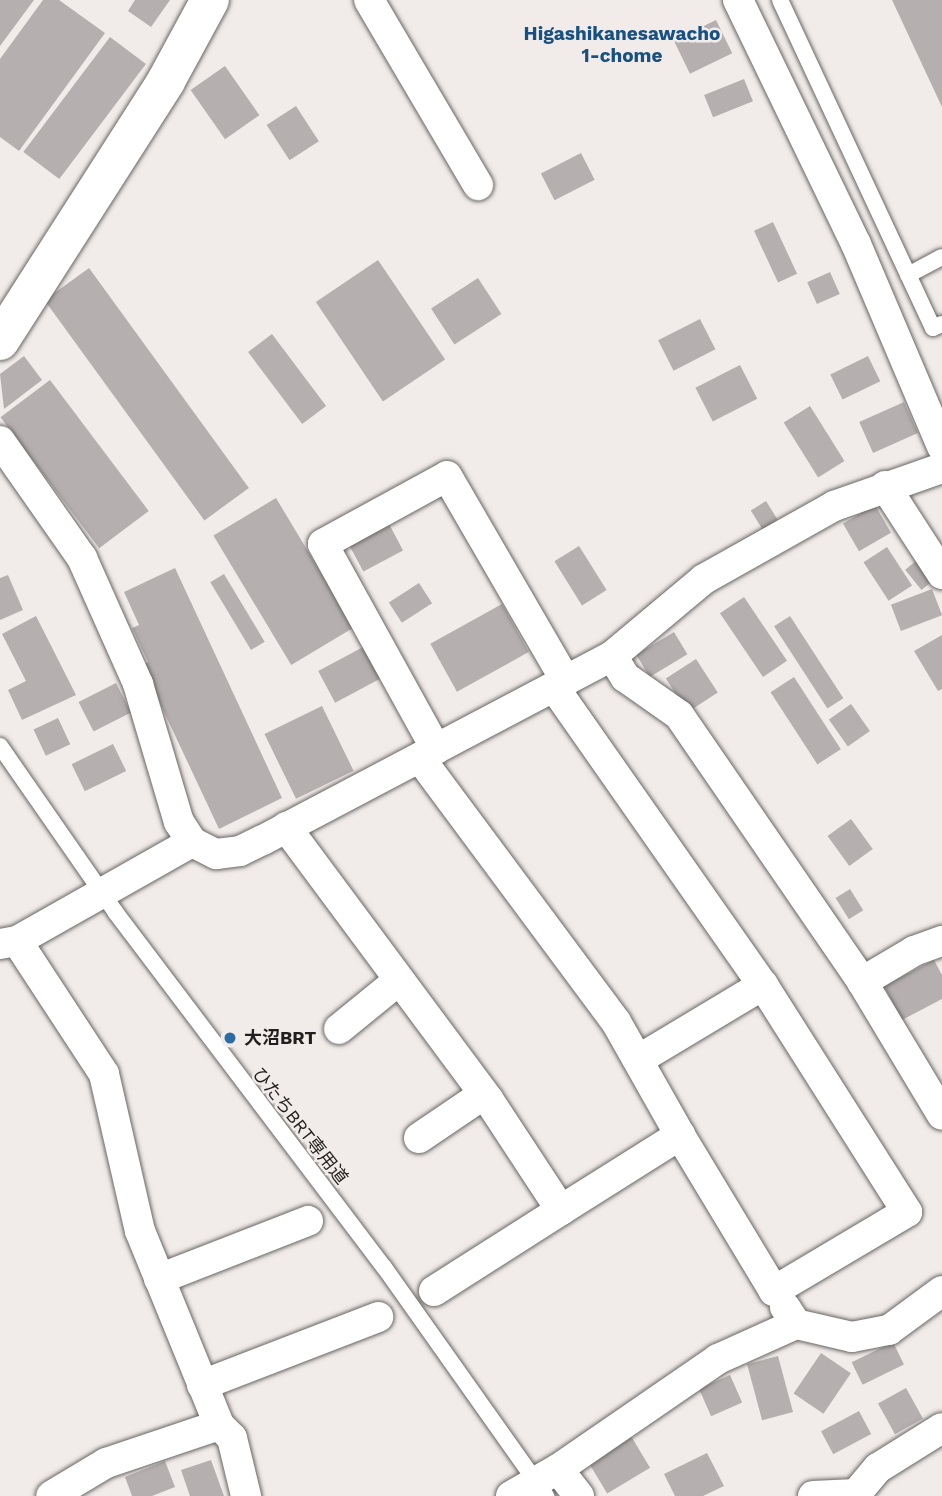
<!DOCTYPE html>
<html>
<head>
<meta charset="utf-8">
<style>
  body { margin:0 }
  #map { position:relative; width:942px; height:1496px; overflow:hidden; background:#f1ecea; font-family:"Work Sans","Noto Sans JP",sans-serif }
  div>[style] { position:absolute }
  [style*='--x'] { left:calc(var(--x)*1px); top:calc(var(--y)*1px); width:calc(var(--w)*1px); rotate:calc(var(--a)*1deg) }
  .building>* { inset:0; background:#b5b0af; transform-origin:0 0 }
  .roads { filter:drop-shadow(0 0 2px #696563) drop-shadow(0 0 2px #696563) }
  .service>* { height:16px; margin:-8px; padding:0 8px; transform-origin:8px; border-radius:8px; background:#fff }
  .minor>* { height:30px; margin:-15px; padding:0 15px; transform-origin:15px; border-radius:15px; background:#fff }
  .tertiary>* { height:38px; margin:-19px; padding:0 19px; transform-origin:19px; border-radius:19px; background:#fff }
  .dots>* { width:19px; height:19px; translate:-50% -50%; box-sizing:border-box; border:4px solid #f1ecea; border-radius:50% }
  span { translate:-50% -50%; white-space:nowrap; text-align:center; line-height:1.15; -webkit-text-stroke:5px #f1ecea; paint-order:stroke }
  .poi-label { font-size:18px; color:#201e1e; font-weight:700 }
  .left { translate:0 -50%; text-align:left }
  .street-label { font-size:18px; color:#201e1e }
  .neighbourhood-label { font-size:19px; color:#175081; font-weight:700 }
</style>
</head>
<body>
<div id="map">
  <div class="building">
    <i style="clip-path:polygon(0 0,34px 0,0 46px)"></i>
    <i style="clip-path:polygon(43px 0,59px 0,105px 33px,19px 151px,0 137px,0 59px)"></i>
    <i style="clip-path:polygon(135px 0,170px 0,151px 27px,128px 11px)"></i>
    <i style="clip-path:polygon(892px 0,942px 0,942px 107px)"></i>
    <i style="left:716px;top:20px;width:37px;height:47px;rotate:64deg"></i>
    <i style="left:110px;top:37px;width:45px;height:144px;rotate:37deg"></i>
    <i style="left:225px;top:66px;width:60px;height:42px;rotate:55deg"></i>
    <i style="left:744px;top:79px;width:24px;height:43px;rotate:68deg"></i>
    <i style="left:296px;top:106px;width:42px;height:35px;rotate:57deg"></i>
    <i style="left:581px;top:153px;width:30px;height:45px;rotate:63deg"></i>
    <i style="left:773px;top:222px;width:57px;height:21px;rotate:65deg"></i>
    <i style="left:378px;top:260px;width:120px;height:75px;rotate:56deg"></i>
    <i style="left:89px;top:268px;width:272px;height:55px;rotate:54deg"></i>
    <i style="left:830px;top:272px;width:24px;height:25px;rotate:66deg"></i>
    <i style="left:478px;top:278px;width:43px;height:56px;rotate:57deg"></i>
    <i style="left:700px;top:319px;width:34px;height:47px;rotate:63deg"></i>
    <i style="left:272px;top:334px;width:90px;height:30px;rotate:53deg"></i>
    <i style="clip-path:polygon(24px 356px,42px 380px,4px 409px,0 374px)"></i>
    <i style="left:868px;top:356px;width:28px;height:42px;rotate:64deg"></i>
    <i style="left:740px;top:365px;width:38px;height:50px;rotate:63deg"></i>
    <i style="left:50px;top:380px;width:164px;height:62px;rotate:53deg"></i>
    <i style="left:904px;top:402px;width:34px;height:49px;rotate:66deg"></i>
    <i style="left:810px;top:406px;width:65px;height:31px;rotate:58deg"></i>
    <i style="left:276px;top:498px;width:151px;height:73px;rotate:59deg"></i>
    <i style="left:766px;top:501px;width:22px;height:18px;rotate:58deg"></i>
    <i style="left:875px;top:505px;width:32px;height:37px;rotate:60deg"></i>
    <i style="left:389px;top:524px;width:30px;height:45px;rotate:62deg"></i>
    <i style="left:579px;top:546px;width:52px;height:29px;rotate:58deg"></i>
    <i style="left:887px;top:547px;width:46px;height:28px;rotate:57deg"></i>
    <i style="left:916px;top:561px;width:26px;height:14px;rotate:51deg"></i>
    <i style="clip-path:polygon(175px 568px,282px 798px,219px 829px,142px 665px,148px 662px,132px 628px,139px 625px,124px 592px)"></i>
    <i style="left:224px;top:574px;width:79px;height:16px;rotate:59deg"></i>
    <i style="clip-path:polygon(8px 575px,23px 610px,0 620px,0 578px)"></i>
    <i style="left:419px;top:583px;width:24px;height:36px;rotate:57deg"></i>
    <i style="left:932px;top:589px;width:28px;height:44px;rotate:69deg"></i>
    <i style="left:744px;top:597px;width:77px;height:29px;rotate:56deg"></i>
    <i style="left:502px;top:604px;width:55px;height:82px;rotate:61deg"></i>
    <i style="clip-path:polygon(36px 616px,76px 695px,22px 720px,8px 690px,26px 681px,2px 634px)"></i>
    <i style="left:790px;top:616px;width:98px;height:19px;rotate:57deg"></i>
    <i style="left:674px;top:632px;width:26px;height:44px;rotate:59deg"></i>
    <i style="clip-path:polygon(942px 635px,942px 689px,938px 691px,914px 651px)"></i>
    <i style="left:365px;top:646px;width:36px;height:53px;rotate:62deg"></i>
    <i style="left:696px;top:659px;width:40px;height:36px;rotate:57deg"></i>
    <i style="left:794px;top:677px;width:86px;height:28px;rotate:57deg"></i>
    <i style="left:116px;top:683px;width:33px;height:42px;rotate:63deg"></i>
    <i style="left:851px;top:704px;width:33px;height:27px;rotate:55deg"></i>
    <i style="left:322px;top:706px;width:72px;height:64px;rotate:64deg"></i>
    <i style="left:58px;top:718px;width:29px;height:27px;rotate:65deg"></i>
    <i style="left:113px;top:744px;width:30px;height:46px;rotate:64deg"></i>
    <i style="left:851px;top:819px;width:37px;height:29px;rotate:54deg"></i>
    <i style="left:850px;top:889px;width:25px;height:17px;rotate:58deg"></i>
    <i style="clip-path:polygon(934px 960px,942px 975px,942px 999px,902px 1020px,884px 986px)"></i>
    <i style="left:893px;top:1342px;width:25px;height:46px;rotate:64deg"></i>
    <i style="left:821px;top:1353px;width:36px;height:49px;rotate:34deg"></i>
    <i style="left:778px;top:1356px;width:58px;height:32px;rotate:75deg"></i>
    <i style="left:730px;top:1375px;width:30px;height:34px;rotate:66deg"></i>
    <i style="left:906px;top:1388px;width:35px;height:32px;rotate:61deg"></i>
    <i style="left:859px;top:1411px;width:26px;height:43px;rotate:62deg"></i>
    <i style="left:631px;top:1436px;width:37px;height:50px;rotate:59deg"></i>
    <i style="clip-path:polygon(707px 1453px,724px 1486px,703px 1496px,675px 1496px,664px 1474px)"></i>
    <i style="clip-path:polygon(211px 1460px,224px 1496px,190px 1496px,181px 1470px)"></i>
    <i style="clip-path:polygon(165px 1461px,175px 1487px,152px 1496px,132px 1496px,125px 1477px)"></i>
  </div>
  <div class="roads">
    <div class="service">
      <i style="--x:780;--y:0;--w:362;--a:65"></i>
      <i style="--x:933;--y:328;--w:10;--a:-24"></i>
      <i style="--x:908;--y:275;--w:38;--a:-28"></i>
      <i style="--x:0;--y:746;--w:203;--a:55.2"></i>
      <i style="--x:116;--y:913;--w:444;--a:52.9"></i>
      <i style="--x:384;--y:1267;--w:281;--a:54.7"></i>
    </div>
    <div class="minor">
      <i style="--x:369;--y:0;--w:215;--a:59.5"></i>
      <i style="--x:738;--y:0;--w:271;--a:64.2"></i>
      <i style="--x:856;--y:244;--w:220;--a:67"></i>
      <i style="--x:0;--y:441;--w:143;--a:55"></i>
      <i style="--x:82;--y:558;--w:138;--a:66"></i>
      <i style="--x:138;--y:684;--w:144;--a:73.5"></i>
      <i style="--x:179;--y:822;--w:24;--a:57"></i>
      <i style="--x:192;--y:842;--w:27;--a:27"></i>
      <i style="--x:216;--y:854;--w:24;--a:-7"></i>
      <i style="--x:240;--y:851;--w:25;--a:-26"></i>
      <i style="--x:263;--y:840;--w:395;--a:-27.8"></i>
      <i style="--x:612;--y:656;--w:120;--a:-39.9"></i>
      <i style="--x:704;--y:579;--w:149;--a:-29.3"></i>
      <i style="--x:834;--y:506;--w:114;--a:-19.4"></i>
      <i style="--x:885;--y:486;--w:105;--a:57.1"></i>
      <i style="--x:612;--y:656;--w:25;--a:58"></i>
      <i style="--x:625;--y:677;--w:66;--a:35.1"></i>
      <i style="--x:679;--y:715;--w:316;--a:55.5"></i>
      <i style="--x:858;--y:975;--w:163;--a:59"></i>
      <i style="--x:554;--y:687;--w:364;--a:55"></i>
      <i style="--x:436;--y:749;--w:234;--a:-118.9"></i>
      <i style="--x:323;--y:544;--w:141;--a:-28.7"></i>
      <i style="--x:447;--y:476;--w:237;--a:59.9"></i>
      <i style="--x:286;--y:827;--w:339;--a:53.4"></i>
      <i style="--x:488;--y:1099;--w:133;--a:56.7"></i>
      <i style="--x:561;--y:1210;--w:141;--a:-32.2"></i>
      <i style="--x:680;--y:1135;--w:130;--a:-119.5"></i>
      <i style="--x:616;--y:1022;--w:329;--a:-126.6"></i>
      <i style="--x:17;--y:941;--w:159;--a:56.8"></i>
      <i style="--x:104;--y:1074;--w:161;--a:77.1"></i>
      <i style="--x:140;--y:1231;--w:209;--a:67.8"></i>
      <i style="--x:219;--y:1425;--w:119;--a:161.4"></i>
      <i style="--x:106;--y:1463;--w:64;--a:149"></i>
      <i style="--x:0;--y:944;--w:17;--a:-10"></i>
      <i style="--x:17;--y:941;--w:201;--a:-29.5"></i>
      <i style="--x:862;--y:982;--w:61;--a:-30.8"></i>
      <i style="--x:914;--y:951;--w:30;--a:-20"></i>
      <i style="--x:339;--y:1029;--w:77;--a:-39.2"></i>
      <i style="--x:638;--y:1060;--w:146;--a:-31"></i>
      <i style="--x:763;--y:985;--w:269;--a:57.6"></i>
      <i style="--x:907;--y:1212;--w:155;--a:149.3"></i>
      <i style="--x:774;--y:1291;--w:182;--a:-121.1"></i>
      <i style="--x:419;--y:1138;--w:78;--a:-34.1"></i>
      <i style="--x:159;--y:1279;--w:160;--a:-21.3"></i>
      <i style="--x:434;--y:1291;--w:151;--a:-32.5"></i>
      <i style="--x:785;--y:1307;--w:20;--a:57"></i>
      <i style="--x:796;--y:1324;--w:57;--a:13.1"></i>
      <i style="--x:852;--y:1337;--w:38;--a:-11"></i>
      <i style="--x:889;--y:1330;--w:66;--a:-36.3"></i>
      <i style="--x:202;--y:1385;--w:189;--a:-21.1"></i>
      <i style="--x:219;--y:1425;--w:18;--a:45"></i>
      <i style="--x:232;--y:1438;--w:60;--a:76.4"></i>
      <i style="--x:511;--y:1496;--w:54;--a:-29.9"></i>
      <i style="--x:579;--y:1496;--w:34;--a:-128"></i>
      <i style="--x:558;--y:1469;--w:194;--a:-34.5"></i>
      <i style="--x:718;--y:1359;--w:85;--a:-24.2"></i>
      <i style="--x:813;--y:1496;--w:43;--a:-2.7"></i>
      <i style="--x:856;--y:1494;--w:34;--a:-50"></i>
      <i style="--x:878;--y:1468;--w:75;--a:-32"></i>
    </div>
    <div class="tertiary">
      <i style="--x:0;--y:341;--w:308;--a:-57.4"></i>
      <i style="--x:166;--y:81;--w:92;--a:-61.5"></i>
    </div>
  </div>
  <div class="dots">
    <i style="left:230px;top:1038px;background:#2f6ba3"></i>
  </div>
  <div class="poi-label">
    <span class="left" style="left:244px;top:1038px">大沼BRT</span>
  </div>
  <div class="street-label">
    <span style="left:300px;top:1126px;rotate:52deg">ひたちBRT専用道</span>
  </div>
  <div class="neighbourhood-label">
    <span style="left:622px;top:45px">Higashikanesawacho<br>1-chome</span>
  </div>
</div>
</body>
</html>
